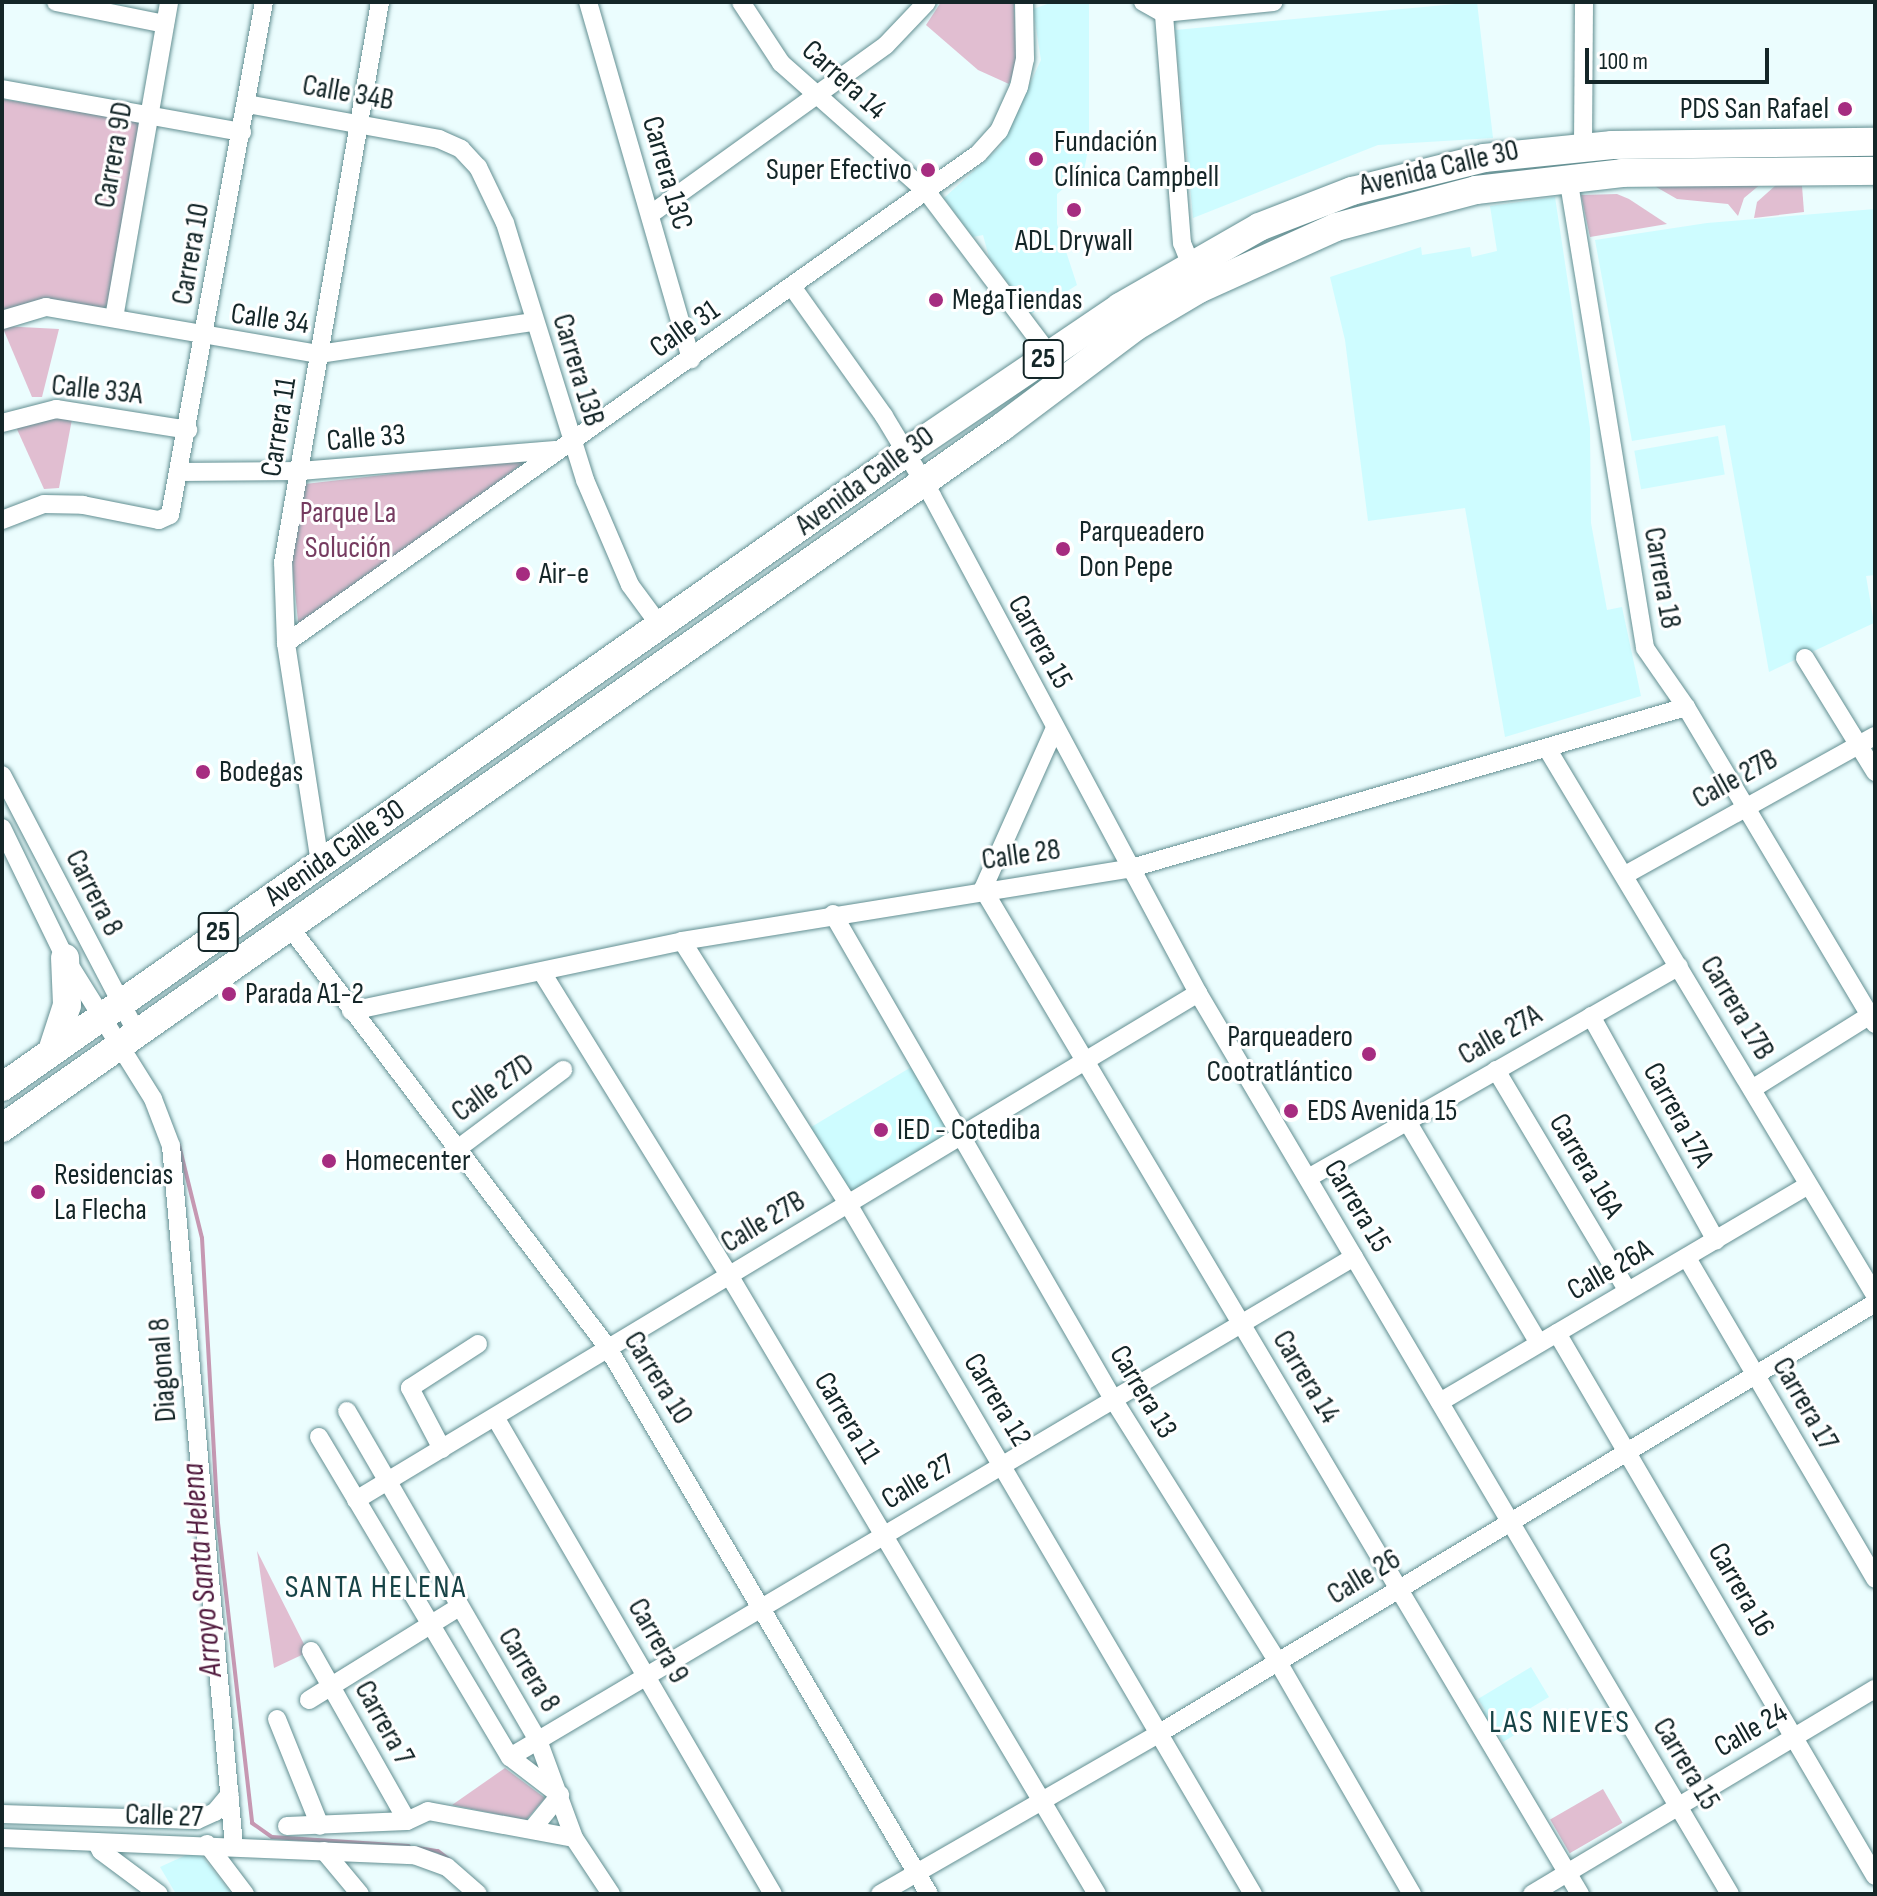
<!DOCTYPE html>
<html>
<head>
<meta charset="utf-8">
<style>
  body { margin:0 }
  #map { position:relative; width:1877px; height:1896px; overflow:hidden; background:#ebfdfe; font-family:"Sofia Sans Condensed",sans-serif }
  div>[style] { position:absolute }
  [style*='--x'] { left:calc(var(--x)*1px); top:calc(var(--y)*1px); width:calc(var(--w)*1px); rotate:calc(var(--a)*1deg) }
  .built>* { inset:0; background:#cefcff; transform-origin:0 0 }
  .green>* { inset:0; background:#e1bed1; transform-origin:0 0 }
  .stream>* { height:4px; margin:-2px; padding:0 2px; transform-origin:2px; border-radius:2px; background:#c698b2 }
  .roads { filter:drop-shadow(0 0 2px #638f92) drop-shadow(0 0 2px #638f92) }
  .minor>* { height:18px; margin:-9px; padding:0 9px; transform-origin:9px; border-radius:9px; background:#fff }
  .highway>* { height:28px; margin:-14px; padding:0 14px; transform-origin:14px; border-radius:14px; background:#fff }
  .dots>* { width:22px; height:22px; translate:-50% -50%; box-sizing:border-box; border:4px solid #fff; border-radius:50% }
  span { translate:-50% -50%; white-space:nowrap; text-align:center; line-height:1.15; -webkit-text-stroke:6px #fff; paint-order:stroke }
  .shield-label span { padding:2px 6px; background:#fff; border:2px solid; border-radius:6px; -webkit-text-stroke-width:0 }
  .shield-label { font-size:28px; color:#142628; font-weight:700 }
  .street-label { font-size:30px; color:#142628 }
  .poi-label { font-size:30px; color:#142628 }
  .right { translate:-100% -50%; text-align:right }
  .left { translate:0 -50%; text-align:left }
  .park-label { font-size:30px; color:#763b60 }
  .water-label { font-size:32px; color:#50193d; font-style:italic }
  .neighbourhood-label { font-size:32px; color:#174346; letter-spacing:2px }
  .frame { position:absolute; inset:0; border:4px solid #142628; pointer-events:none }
  .scale { position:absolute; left:1585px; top:48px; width:184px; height:36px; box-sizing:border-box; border:4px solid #142628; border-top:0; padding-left:10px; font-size:24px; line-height:28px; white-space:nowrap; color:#142628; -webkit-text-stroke:6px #fff; paint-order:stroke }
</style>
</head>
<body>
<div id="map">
  <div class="built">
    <i style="clip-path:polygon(1053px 2px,1089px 2px,1089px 144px,1084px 171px,1057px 194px,1057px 224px,1077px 285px,1031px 314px,989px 257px,983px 235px,973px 237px,944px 198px,1001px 146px,1041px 60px,1033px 9px)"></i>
    <i style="clip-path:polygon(1477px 2px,1493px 138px,1378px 145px,1193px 218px,1175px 30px)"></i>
    <i style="clip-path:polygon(1555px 197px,1590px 428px,1591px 523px,1607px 610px,1622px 607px,1641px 696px,1505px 737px,1465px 508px,1368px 521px,1345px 340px,1330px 277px,1421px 247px,1422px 255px,1470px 247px,1472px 257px,1497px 251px,1490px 206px)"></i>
    <i style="clip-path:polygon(1875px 209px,1875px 575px,1866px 576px,1874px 623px,1769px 672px,1725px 425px,1632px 441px,1595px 240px,1707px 223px)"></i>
    <i style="left:1718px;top:436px;width:39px;height:85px;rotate:80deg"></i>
    <i style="left:913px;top:1066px;width:79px;height:122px;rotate:59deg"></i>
    <i style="clip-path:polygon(1531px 1667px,1549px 1697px,1514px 1718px,1521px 1731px,1503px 1742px,1490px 1719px,1482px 1724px,1477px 1716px,1485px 1710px,1478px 1699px)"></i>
    <i style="clip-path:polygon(197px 1850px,232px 1894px,176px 1894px,160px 1867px)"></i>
  </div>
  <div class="green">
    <i style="clip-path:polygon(941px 2px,1014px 2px,1017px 64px,1009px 84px,978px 70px,926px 25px)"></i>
    <i style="clip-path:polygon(2px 99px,140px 122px,106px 321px,2px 312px)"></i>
    <i style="clip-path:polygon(1762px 183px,1744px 198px,1738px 216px,1728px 204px,1677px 199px,1651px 184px)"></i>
    <i style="clip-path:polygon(1776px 185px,1802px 186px,1804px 212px,1754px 218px,1757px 202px)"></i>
    <i style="clip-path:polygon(1617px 194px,1629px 199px,1667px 224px,1590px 237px,1581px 195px)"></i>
    <i style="clip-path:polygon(2px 326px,59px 329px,42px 397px,32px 397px)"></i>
    <i style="clip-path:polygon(37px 417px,72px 419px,59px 488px,44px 489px,16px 427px)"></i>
    <i style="clip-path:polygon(530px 458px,299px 631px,291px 553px,305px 484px)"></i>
    <i style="clip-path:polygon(257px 1551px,308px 1652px,274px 1668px)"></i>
    <i style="clip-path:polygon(505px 1768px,545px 1798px,526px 1820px,452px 1805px)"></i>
    <i style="left:1603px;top:1789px;width:39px;height:61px;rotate:60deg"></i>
  </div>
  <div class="stream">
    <i style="--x:179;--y:1145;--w:96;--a:76.1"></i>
    <i style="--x:202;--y:1238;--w:285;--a:86.8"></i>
    <i style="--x:218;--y:1523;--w:302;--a:83.5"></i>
    <i style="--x:252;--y:1823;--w:24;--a:35"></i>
    <i style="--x:272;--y:1837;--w:137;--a:3.8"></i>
    <i style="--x:418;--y:1848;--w:20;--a:9"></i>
    <i style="--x:438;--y:1851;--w:15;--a:37"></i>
  </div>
  <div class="roads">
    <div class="minor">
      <i style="--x:56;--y:2;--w:111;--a:11.4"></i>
      <i style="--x:588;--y:2;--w:372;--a:73.9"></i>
      <i style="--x:741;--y:2;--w:73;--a:56.7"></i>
      <i style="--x:781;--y:63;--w:195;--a:41.5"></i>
      <i style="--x:927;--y:192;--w:213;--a:53"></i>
      <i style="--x:1143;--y:2;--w:23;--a:29"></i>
      <i style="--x:1163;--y:13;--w:111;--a:-5.7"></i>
      <i style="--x:1163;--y:2;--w:242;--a:85.5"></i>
      <i style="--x:1182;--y:243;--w:22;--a:68"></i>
      <i style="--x:2;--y:89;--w:244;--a:10.2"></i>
      <i style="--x:247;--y:104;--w:195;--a:10.3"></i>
      <i style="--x:439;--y:139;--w:24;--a:24"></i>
      <i style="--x:461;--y:149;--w:25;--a:47"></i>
      <i style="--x:478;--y:167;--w:62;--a:64.3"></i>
      <i style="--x:505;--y:223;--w:269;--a:72.7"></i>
      <i style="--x:585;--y:480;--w:114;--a:66.8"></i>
      <i style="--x:630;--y:585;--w:52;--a:53.6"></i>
      <i style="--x:1583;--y:146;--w:144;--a:-89.6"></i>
      <i style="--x:1568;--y:177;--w:477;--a:80.7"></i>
      <i style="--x:1645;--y:648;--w:72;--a:55.2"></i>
      <i style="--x:1686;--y:707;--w:369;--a:59.2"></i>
      <i style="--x:651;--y:214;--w:289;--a:-35.7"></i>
      <i style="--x:886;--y:45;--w:59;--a:-46.4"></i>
      <i style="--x:793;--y:288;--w:157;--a:54.6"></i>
      <i style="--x:884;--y:416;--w:93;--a:59"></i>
      <i style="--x:932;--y:496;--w:564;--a:61.84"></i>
      <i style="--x:1198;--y:993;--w:1046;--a:59.44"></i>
      <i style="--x:114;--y:318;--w:321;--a:-80.1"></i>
      <i style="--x:2;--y:320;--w:46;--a:-16.5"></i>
      <i style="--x:46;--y:307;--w:277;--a:9.8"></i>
      <i style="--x:319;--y:354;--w:217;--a:-8.5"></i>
      <i style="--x:2;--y:423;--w:56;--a:-14.5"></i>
      <i style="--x:56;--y:409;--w:134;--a:9"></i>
      <i style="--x:179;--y:472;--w:121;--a:-0.5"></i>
      <i style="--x:300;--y:471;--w:256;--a:-4.7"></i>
      <i style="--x:2;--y:520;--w:45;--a:-20.9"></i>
      <i style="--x:44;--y:504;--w:39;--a:1"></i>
      <i style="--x:83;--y:505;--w:77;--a:11.2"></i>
      <i style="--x:159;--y:520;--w:12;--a:-24"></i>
      <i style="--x:170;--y:515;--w:522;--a:-79.62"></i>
      <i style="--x:286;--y:643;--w:847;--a:-35.25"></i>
      <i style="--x:978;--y:154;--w:31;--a:-48"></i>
      <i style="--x:999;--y:131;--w:48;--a:-65.6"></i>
      <i style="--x:1019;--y:87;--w:29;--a:-78"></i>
      <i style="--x:1025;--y:59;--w:57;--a:-91"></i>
      <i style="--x:1805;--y:658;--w:134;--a:58.4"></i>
      <i style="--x:1055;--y:728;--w:176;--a:114.1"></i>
      <i style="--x:983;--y:889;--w:1169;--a:59.29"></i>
      <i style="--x:1548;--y:750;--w:636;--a:59.04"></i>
      <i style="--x:2;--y:775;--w:293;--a:62.4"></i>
      <i style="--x:2;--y:828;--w:144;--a:64.1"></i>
      <i style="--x:65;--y:958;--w:166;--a:58"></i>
      <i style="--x:153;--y:1099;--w:50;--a:69"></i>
      <i style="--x:171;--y:1146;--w:703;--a:84.86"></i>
      <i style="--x:320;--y:863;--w:223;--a:-98.8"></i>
      <i style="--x:286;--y:643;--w:80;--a:-92.1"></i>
      <i style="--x:283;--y:563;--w:569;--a:-80.19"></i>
      <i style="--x:1625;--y:875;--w:286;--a:-29.1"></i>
      <i style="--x:833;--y:914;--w:560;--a:60"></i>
      <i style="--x:1113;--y:1399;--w:310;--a:57.9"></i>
      <i style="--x:1278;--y:1662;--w:268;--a:60"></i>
      <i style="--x:289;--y:926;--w:529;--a:52.91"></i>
      <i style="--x:608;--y:1348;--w:633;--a:59.55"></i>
      <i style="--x:682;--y:941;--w:311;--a:57.7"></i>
      <i style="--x:848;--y:1204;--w:800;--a:59.59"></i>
      <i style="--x:543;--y:974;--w:354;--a:58.3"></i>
      <i style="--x:729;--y:1275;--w:720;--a:59.27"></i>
      <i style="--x:351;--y:1011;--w:338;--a:-11.9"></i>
      <i style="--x:682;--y:941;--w:452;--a:-9.2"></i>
      <i style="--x:1128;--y:869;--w:581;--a:-16.19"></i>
      <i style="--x:1591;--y:1016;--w:257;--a:60.9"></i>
      <i style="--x:1496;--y:1070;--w:257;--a:59.2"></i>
      <i style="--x:1752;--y:1089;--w:145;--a:-32"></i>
      <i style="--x:1407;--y:1121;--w:258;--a:59.3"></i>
      <i style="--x:456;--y:1150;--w:134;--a:-36.8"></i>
      <i style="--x:1308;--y:1178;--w:427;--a:-29.7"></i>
      <i style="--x:1687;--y:1258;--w:372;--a:59.6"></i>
      <i style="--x:1557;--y:1333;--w:629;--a:59.65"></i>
      <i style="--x:1440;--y:1402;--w:426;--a:-30.5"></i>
      <i style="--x:347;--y:1411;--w:380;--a:59.9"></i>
      <i style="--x:538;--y:1740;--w:104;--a:69.8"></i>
      <i style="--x:574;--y:1838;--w:67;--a:56.5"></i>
      <i style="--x:495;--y:1417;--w:552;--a:59.77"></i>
      <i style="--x:319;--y:1437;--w:373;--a:59.2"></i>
      <i style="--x:510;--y:1757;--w:59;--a:37.5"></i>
      <i style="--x:442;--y:1449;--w:69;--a:-117.7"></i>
      <i style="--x:410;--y:1388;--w:81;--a:-32.9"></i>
      <i style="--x:356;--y:1500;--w:983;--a:-31.05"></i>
      <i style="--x:311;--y:1651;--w:195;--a:60.5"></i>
      <i style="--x:309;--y:1700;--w:176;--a:-31.8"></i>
      <i style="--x:277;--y:1719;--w:115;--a:68.1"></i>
      <i style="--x:510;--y:1757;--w:981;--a:-30.64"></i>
      <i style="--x:2;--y:1814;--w:195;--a:1.8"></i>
      <i style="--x:197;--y:1820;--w:20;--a:-24"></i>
      <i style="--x:215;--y:1812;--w:23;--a:-50"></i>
      <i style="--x:287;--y:1826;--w:120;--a:-2.4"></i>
      <i style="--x:407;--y:1821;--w:23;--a:-25"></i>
      <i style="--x:428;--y:1811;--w:148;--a:10.5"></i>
      <i style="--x:533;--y:1828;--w:43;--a:-50.7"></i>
      <i style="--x:2;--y:1838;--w:412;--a:2.4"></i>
      <i style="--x:414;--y:1855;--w:35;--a:20"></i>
      <i style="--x:447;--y:1867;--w:41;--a:41.1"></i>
      <i style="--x:96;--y:1842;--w:10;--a:61"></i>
      <i style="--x:101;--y:1851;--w:72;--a:36.6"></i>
      <i style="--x:207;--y:1844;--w:63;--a:52.8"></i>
      <i style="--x:324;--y:1851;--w:56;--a:50.1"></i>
      <i style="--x:880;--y:1894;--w:321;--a:-29.9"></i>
      <i style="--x:1158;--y:1734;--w:837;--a:-31.01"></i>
      <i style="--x:1532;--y:1894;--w:400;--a:-30.9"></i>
    </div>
    <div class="highway">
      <i style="--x:52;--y:1051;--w:48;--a:-71.9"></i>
      <i style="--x:67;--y:1005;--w:47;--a:-92.4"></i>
      <i style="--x:2;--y:1087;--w:1119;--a:-35.07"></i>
      <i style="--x:918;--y:444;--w:244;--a:-34.1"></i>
      <i style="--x:1120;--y:307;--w:160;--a:-29.9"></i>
      <i style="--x:1259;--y:227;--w:100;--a:-21.2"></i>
      <i style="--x:1352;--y:191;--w:136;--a:-14"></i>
      <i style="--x:1484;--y:158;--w:129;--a:-5.8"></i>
      <i style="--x:1612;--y:145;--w:263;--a:-0.7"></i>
      <i style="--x:2;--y:1128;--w:1221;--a:-35.03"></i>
      <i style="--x:1002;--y:427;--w:166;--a:-36.9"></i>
      <i style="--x:1135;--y:327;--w:74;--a:-30.7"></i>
      <i style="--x:1199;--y:289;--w:150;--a:-24.3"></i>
      <i style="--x:1336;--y:227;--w:145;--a:-14.8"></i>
      <i style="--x:1476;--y:190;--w:147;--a:-6.6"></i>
      <i style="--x:1622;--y:173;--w:253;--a:-0.5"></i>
    </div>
  </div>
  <div class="dots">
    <i style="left:1845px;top:109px;background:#a62c80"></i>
    <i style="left:1036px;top:159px;background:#a62c80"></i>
    <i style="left:928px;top:170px;background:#a62c80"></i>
    <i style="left:1074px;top:210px;background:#a62c80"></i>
    <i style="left:936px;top:300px;background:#a62c80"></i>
    <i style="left:1063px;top:549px;background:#a62c80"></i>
    <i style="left:523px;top:574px;background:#a62c80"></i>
    <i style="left:203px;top:772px;background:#a62c80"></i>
    <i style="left:229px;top:994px;background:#a62c80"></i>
    <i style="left:1369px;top:1054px;background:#a62c80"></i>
    <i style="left:1291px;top:1111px;background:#a62c80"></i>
    <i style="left:881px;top:1130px;background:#a62c80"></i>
    <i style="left:329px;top:1161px;background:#a62c80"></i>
    <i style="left:38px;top:1192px;background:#a62c80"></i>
  </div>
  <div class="shield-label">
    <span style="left:1043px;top:359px">25</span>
    <span style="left:218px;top:932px">25</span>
  </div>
  <div class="street-label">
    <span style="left:844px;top:80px;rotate:42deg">Carrera 14</span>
    <span style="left:348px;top:93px;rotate:10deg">Calle 34B</span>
    <span style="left:114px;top:155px;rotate:-80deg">Carrera 9D</span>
    <span style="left:1439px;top:168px;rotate:-13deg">Avenida Calle 30</span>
    <span style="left:667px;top:173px;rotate:74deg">Carrera 13C</span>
    <span style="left:191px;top:254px;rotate:-80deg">Carrera 10</span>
    <span style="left:270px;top:319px;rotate:8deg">Calle 34</span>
    <span style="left:685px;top:329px;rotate:-35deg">Calle 31</span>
    <span style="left:578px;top:370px;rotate:73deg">Carrera 13B</span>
    <span style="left:97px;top:390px;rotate:6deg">Calle 33A</span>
    <span style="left:279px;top:427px;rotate:-81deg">Carrera 11</span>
    <span style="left:366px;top:438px;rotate:-5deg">Calle 33</span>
    <span style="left:865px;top:481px;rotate:-36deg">Avenida Calle 30</span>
    <span style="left:1662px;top:578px;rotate:80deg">Carrera 18</span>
    <span style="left:1040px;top:642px;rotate:61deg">Carrera 15</span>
    <span style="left:1735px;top:779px;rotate:-29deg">Calle 27B</span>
    <span style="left:335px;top:853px;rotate:-35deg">Avenida Calle 30</span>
    <span style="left:1021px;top:855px;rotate:-8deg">Calle 28</span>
    <span style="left:94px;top:893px;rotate:63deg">Carrera 8</span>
    <span style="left:1737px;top:1008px;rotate:59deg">Carrera 17B</span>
    <span style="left:1500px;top:1035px;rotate:-30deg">Calle 27A</span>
    <span style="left:493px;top:1088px;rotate:-36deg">Calle 27D</span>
    <span style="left:1678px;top:1115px;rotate:61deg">Carrera 17A</span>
    <span style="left:1586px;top:1166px;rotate:59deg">Carrera 16A</span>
    <span style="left:1357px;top:1206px;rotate:59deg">Carrera 15</span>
    <span style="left:763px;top:1222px;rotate:-31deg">Calle 27B</span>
    <span style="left:1610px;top:1270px;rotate:-30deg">Calle 26A</span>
    <span style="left:163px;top:1370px;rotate:-94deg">Diagonal 8</span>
    <span style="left:1306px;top:1377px;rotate:59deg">Carrera 14</span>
    <span style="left:658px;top:1378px;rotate:58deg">Carrera 10</span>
    <span style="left:1143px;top:1392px;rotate:59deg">Carrera 13</span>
    <span style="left:997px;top:1400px;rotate:59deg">Carrera 12</span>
    <span style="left:1805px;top:1404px;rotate:60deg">Carrera 17</span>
    <span style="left:847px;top:1418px;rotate:59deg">Carrera 11</span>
    <span style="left:918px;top:1482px;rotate:-31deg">Calle 27</span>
    <span style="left:1364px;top:1577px;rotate:-31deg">Calle 26</span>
    <span style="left:1741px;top:1590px;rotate:60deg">Carrera 16</span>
    <span style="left:658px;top:1641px;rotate:60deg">Carrera 9</span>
    <span style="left:529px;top:1670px;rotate:59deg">Carrera 8</span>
    <span style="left:384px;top:1723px;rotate:61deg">Carrera 7</span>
    <span style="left:1751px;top:1730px;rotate:-30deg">Calle 24</span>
    <span style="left:1686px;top:1764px;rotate:59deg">Carrera 15</span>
    <span style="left:164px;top:1816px;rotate:2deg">Calle 27</span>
  </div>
  <div class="poi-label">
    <span class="right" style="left:1829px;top:109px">PDS San Rafael</span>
    <span class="left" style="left:1054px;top:159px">Fundación<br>Clínica Campbell</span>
    <span class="right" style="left:912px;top:170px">Super Efectivo</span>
    <span style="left:1074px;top:241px">ADL Drywall</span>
    <span class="left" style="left:952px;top:300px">MegaTiendas</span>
    <span class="left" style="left:1079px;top:549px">Parqueadero<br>Don Pepe</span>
    <span class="left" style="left:539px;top:574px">Air-e</span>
    <span class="left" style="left:219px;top:772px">Bodegas</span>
    <span class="left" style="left:245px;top:994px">Parada A1-2</span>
    <span class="right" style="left:1353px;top:1054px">Parqueadero<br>Cootratlántico</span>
    <span class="left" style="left:1307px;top:1111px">EDS Avenida 15</span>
    <span class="left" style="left:897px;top:1130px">IED - Cotediba</span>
    <span class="left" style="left:345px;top:1161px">Homecenter</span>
    <span class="left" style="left:54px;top:1192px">Residencias<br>La Flecha</span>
  </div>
  <div class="park-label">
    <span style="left:348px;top:530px">Parque La<br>Solución</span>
  </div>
  <div class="water-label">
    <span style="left:203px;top:1570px;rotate:-95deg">Arroyo Santa Helena</span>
  </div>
  <div class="neighbourhood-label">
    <span style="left:376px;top:1588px">SANTA HELENA</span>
    <span style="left:1560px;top:1723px">LAS NIEVES</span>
  </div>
  <div class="frame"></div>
  <div class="scale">100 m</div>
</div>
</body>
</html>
